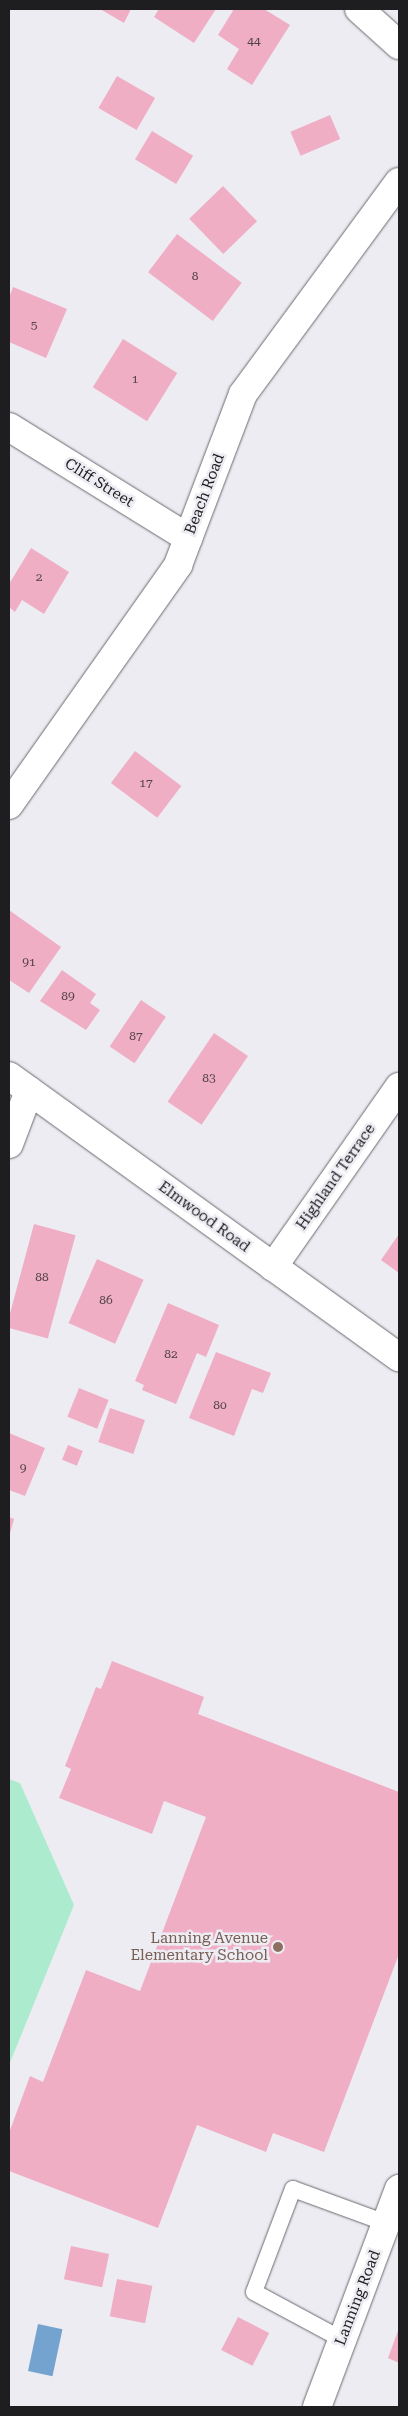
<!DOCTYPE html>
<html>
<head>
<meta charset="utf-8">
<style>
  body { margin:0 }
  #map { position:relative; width:408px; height:2416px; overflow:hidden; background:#edecf3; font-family:"Roboto Serif",serif }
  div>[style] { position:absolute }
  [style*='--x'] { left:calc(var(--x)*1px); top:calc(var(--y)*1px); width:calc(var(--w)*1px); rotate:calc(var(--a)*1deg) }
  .green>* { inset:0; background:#adebce }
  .water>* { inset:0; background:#74a3cf; transform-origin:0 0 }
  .building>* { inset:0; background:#f0aec5; transform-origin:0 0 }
  .roads { filter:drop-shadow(0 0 1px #6a696e) drop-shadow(0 0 1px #6a696e) }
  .service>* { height:16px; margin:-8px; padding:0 8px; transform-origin:8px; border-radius:8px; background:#fff }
  .minor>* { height:28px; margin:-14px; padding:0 14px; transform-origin:14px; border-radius:14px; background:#fff }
  .dots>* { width:14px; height:14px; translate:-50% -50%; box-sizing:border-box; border:2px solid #edecf3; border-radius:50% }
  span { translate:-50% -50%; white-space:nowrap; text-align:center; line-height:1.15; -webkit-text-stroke:5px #edecf3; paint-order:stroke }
  .number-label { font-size:12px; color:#524249 }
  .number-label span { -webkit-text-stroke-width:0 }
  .street-label { font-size:15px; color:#1e1e20 }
  .education-label { font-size:15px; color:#785e54 }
  .right { translate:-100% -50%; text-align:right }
  .frame { position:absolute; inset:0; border:10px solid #1e1e20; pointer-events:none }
</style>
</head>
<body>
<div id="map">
  <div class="green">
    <i style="clip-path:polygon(9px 1779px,20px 1783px,74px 1905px,9px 2065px)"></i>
  </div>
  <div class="water">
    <i style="left:38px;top:2324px;width:25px;height:48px;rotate:12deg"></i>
  </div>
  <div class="building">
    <i style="clip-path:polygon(100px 9px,131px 9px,124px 23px)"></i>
    <i style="clip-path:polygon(159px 9px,216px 9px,194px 43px,154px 17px)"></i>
    <i style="clip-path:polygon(234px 9px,264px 9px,290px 25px,252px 85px,227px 69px,239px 49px,218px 35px)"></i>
    <i style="left:117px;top:76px;width:44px;height:37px;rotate:30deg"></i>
    <i style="left:330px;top:115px;width:26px;height:43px;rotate:67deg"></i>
    <i style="left:152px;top:131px;width:48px;height:33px;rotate:31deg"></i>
    <i style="left:223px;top:186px;width:49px;height:47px;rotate:46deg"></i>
    <i style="left:177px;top:234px;width:81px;height:48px;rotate:37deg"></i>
    <i style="clip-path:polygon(13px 287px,67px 309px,46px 358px,9px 342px,9px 298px)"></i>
    <i style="left:123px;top:339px;width:64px;height:57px;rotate:32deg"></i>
    <i style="clip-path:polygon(31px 548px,69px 572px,44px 614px,22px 600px,15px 612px,9px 607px,9px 584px)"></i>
    <i style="left:135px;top:751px;width:58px;height:40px;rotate:37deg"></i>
    <i style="clip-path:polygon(9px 910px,61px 947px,29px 993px,9px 980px)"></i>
    <i style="clip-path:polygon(62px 970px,96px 994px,90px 1003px,100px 1010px,86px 1030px,40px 1001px)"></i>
    <i style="left:141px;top:1000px;width:30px;height:56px;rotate:34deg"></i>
    <i style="left:214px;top:1033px;width:41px;height:83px;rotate:34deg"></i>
    <i style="left:34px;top:1224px;width:43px;height:107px;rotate:15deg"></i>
    <i style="clip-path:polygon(399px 1234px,399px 1273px,381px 1260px)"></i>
    <i style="left:97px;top:1259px;width:51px;height:70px;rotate:24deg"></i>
    <i style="clip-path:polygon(168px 1303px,219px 1325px,206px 1357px,197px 1353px,176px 1404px,142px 1390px,144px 1385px,135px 1381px)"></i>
    <i style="clip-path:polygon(216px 1352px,271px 1373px,263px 1393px,252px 1389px,234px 1436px,189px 1418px)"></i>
    <i style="left:79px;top:1388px;width:32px;height:31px;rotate:22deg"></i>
    <i style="left:110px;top:1408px;width:37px;height:36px;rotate:19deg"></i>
    <i style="clip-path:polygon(9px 1433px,45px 1448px,25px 1496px,9px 1490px)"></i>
    <i style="left:68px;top:1445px;width:16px;height:16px;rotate:22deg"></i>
    <i style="clip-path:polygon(9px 1517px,14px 1519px,9px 1537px)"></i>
    <i style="clip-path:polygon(112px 1661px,204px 1697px,198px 1714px,399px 1792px,399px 1954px,324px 2152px,273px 2133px,266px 2152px,197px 2125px,158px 2228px,9px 2171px,9px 2133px,30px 2076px,43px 2082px,86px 1970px,140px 1991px,206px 1817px,164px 1801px,152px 1834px,59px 1798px,71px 1769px,65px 1766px,96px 1687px,101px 1689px)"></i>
    <i style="left:71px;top:2246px;width:39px;height:34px;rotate:12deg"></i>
    <i style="left:117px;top:2279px;width:36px;height:38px;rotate:11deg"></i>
    <i style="left:238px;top:2317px;width:35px;height:37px;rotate:27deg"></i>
    <i style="clip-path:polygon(399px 2328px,399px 2363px,388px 2358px)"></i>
  </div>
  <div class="roads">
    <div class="service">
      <i style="--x:343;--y:2340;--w:101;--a:-151.7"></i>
      <i style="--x:254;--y:2292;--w:110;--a:-69.3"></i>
      <i style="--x:293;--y:2189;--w:99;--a:20.1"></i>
    </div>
    <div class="minor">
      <i style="--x:359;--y:9;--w:54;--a:42"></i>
      <i style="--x:9;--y:427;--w:211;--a:31.8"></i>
      <i style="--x:9;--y:805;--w:294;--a:-54.8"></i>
      <i style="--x:178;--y:565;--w:183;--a:-69.2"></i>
      <i style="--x:243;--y:394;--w:263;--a:-53.7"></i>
      <i style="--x:9;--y:1076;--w:481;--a:35.8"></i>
      <i style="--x:9;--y:1144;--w:57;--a:-69.3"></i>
      <i style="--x:273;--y:1267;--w:220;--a:-55"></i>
      <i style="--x:317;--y:2407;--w:233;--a:-69.4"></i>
    </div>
  </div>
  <div class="dots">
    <i style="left:278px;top:1947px;background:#8d6e63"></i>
  </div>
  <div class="number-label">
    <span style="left:254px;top:42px">44</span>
    <span style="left:195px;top:277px">8</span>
    <span style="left:34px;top:326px">5</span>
    <span style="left:135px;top:380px">1</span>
    <span style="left:39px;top:578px">2</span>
    <span style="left:146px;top:784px">17</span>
    <span style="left:29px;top:963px">91</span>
    <span style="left:68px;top:997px">89</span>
    <span style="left:136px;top:1037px">87</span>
    <span style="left:209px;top:1079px">83</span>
    <span style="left:42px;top:1278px">88</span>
    <span style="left:106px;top:1301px">86</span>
    <span style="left:171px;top:1355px">82</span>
    <span style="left:220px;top:1406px">80</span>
    <span style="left:23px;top:1469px">9</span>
  </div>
  <div class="street-label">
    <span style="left:99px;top:483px;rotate:32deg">Cliff Street</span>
    <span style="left:205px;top:494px;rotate:-69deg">Beach Road</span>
    <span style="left:336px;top:1177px;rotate:-55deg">Highland Terrace</span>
    <span style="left:204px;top:1217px;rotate:36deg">Elmwood Road</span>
    <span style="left:358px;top:2298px;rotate:-69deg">Lanning Road</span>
  </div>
  <div class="education-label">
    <span class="right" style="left:268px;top:1947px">Lanning Avenue<br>Elementary School</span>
  </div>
  <div class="frame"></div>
</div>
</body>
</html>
